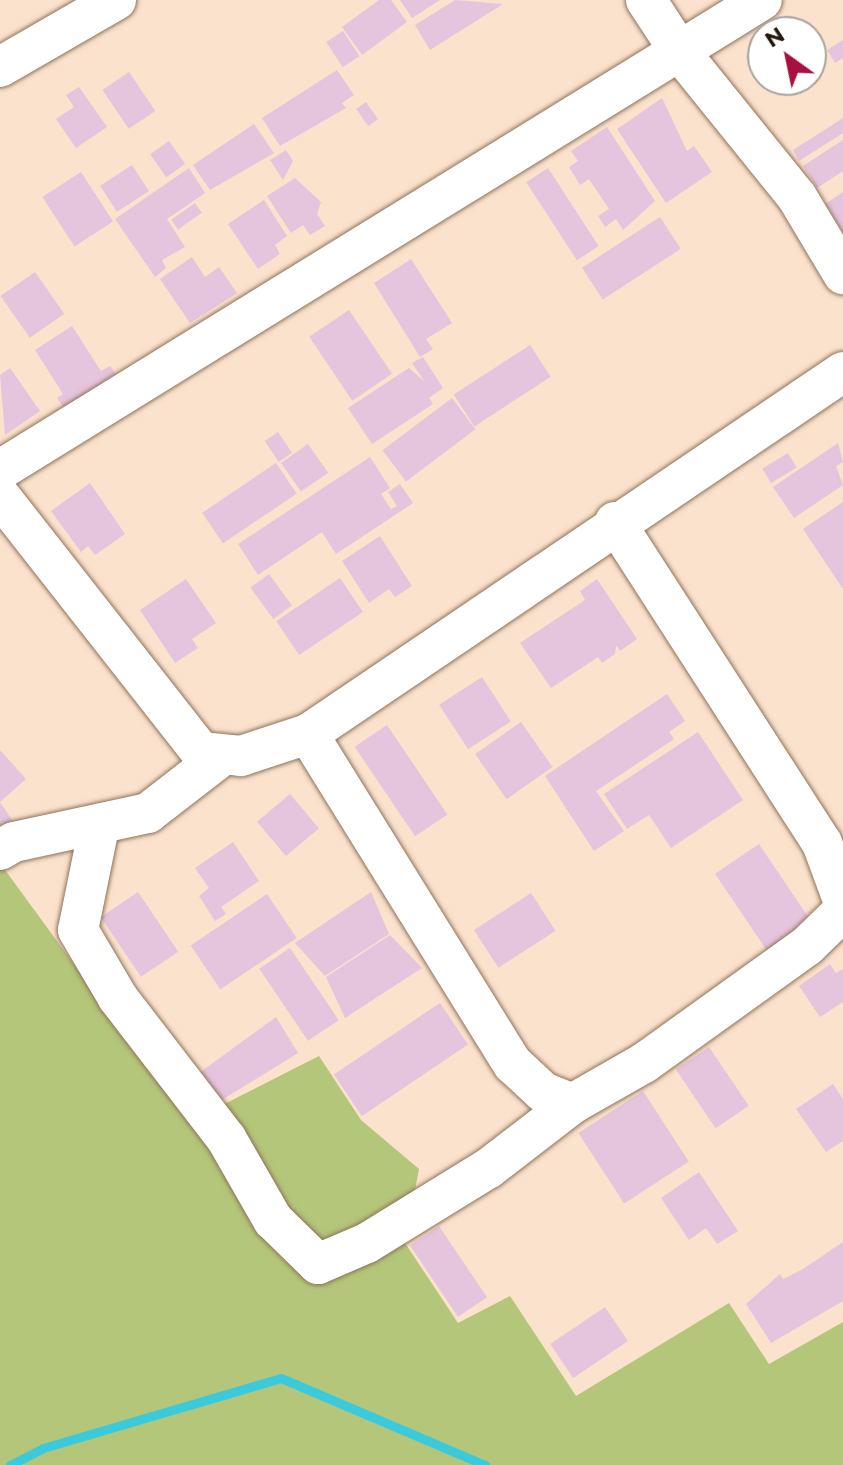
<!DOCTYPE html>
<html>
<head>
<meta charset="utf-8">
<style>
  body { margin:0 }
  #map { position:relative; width:843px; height:1465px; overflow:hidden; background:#fbe2cd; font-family:Montserrat,sans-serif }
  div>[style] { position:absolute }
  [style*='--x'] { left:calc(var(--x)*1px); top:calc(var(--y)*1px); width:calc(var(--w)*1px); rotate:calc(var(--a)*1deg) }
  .green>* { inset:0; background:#b4c679 }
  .stream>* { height:9px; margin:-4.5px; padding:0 4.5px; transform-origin:4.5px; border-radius:4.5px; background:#3bcadc }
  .building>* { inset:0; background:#e5c4dd; transform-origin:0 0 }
  .roads { filter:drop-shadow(0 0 2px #8f735a) drop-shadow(0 0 2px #8f735a) }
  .minor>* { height:40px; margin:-20px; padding:0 20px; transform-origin:20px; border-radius:20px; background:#fff }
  span { translate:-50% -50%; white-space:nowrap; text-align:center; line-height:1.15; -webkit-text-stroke:6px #fff; paint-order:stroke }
  .north { position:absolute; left:747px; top:16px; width:80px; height:80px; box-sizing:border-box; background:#fff; border:2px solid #a7a39f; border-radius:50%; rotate:327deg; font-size:22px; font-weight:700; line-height:32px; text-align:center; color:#23180e }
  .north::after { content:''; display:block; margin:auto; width:28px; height:36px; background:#a7103f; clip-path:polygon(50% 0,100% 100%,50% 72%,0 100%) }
</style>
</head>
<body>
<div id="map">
  <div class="green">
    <i style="clip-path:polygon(0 863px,189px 1122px,319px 1056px,361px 1120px,419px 1169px,405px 1243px,458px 1323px,510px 1296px,576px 1396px,729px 1303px,769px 1364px,843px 1322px,843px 1465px,0 1465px)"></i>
  </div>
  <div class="stream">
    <i style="--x:10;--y:1465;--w:37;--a:-27"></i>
    <i style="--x:43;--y:1448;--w:248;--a:-16.4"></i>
    <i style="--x:281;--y:1378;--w:222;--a:23.1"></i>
  </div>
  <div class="building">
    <i style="clip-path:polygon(379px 0,391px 0,407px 22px,362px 55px,342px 27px)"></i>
    <i style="clip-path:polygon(400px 0,440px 0,412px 18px)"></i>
    <i style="clip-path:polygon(455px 0,503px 4px,430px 50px,415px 25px)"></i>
    <i style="left:343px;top:31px;width:30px;height:20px;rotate:57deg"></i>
    <i style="clip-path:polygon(843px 40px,843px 58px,835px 63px,827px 50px)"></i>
    <i style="clip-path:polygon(337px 70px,354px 95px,342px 103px,346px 108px,280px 146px,262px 118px)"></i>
    <i style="left:129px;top:72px;width:47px;height:32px;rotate:56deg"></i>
    <i style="clip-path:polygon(79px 87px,107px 127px,76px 148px,56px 119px,74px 107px,66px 95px)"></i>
    <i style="clip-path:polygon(662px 98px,687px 151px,694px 146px,712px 172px,666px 203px,617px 129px)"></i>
    <i style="left:366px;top:102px;width:21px;height:12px;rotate:55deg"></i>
    <i style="clip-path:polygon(843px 118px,843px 133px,799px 161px,793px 150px)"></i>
    <i style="clip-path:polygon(254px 124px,274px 153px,210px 190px,193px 165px)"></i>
    <i style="clip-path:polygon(607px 127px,655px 201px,623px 230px,616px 219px,605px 227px,598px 216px,609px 209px,589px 179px,580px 185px,569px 167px,578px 161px,571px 151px)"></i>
    <i style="clip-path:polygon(843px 140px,843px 171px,817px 188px,803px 166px)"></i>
    <i style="left:169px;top:141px;width:28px;height:23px;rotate:55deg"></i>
    <i style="clip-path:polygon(286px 150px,293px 161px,283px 180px,270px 160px)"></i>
    <i style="left:132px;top:165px;width:31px;height:38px;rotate:57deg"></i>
    <i style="clip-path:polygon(189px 168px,205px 193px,167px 219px,185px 247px,162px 260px,166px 268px,155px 277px,115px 219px)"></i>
    <i style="left:548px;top:168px;width:93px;height:26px;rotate:57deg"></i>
    <i style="left:81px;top:172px;width:59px;height:46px;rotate:57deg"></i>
    <i style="clip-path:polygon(295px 178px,321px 202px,317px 214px,325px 226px,310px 235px,303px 225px,291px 233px,267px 196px)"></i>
    <i style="clip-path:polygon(843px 192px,843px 232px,825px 204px)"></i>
    <i style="clip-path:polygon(264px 200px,287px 236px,275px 245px,280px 254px,258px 269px,228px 224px)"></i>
    <i style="left:195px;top:203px;width:12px;height:29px;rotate:55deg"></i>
    <i style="left:660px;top:217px;width:38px;height:93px;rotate:57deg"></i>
    <i style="clip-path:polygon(192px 257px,205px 277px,219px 267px,237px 293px,190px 323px,160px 279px)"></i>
    <i style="clip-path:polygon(411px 259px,452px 323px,426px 339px,433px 349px,420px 357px,374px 283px)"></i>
    <i style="left:35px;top:272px;width:51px;height:42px;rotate:55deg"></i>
    <i style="left:349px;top:310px;width:77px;height:48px;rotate:56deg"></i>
    <i style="clip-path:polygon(72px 326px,101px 371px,110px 366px,116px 374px,64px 408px,57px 398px,63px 394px,35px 350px)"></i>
    <i style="left:530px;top:345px;width:38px;height:91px;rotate:57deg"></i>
    <i style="clip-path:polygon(423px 357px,443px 388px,429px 398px,433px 404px,372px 444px,348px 408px,409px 368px,424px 381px,412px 363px)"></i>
    <i style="clip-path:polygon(10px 368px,40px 411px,5px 435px,0 375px)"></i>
    <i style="left:452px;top:398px;width:39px;height:87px;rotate:53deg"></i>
    <i style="left:278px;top:432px;width:25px;height:16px;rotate:56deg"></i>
    <i style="clip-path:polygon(838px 443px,843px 462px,836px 466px,843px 485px,794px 518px,773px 487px)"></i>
    <i style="left:308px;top:444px;width:35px;height:33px;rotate:55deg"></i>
    <i style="left:788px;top:453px;width:17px;height:30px;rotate:59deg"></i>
    <i style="clip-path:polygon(370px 457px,390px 488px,381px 494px,391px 509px,397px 506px,388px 492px,400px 484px,413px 503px,336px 554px,322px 532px,258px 575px,238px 544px)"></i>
    <i style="left:276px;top:463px;width:37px;height:89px;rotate:56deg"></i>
    <i style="clip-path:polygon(90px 483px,125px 534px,95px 555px,88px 546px,81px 552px,51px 511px)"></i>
    <i style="clip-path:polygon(843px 502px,843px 589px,803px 529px)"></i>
    <i style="clip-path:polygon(380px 536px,412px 586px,395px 597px,389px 589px,369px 603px,342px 561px)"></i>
    <i style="left:269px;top:574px;width:39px;height:23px;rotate:54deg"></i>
    <i style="left:340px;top:578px;width:41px;height:77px;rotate:56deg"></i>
    <i style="clip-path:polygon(186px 579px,216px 623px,192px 639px,198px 648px,175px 663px,140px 610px)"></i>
    <i style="clip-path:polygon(597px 579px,637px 639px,620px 651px,616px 645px,615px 654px,602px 663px,598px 657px,551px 688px,520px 643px,585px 600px,580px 591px)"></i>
    <i style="left:482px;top:677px;width:53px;height:51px;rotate:57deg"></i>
    <i style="clip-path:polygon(667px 694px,685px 721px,669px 732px,674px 739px,596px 791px,624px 831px,594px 851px,545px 776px)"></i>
    <i style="left:521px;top:722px;width:55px;height:56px;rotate:55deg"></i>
    <i style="left:387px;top:725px;width:108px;height:39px;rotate:56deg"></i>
    <i style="clip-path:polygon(698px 732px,743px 800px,671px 848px,649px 815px,627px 829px,604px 794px)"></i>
    <i style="clip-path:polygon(0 750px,26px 779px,0 802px)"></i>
    <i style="left:290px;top:794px;width:45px;height:43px;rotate:50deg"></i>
    <i style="clip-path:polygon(0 802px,14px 823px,0 832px)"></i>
    <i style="clip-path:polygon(233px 842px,259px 881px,221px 907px,226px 914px,215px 921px,199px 896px,209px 888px,195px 868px)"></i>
    <i style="left:759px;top:844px;width:95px;height:53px;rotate:56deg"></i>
    <i style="left:138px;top:892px;width:72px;height:45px;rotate:56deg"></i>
    <i style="clip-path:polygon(371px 892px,389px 934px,325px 976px,295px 943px)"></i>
    <i style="left:531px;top:893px;width:45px;height:68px;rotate:57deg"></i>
    <i style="left:267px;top:894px;width:53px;height:92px;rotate:56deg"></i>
    <i style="clip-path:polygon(390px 935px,422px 968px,345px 1018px,326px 977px)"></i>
    <i style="left:290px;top:948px;width:87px;height:37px;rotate:56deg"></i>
    <i style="clip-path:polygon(830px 964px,836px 973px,843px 969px,843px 1002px,820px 1017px,799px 986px)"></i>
    <i style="left:440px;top:1003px;width:50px;height:128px;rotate:56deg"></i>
    <i style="clip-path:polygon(276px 1017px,298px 1053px,217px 1103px,199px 1073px)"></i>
    <i style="left:709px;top:1047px;width:71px;height:40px;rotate:56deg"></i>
    <i style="clip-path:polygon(833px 1084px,843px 1099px,843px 1141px,826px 1152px,796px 1109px)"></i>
    <i style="left:643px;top:1091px;width:84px;height:77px;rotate:57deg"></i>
    <i style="clip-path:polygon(699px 1172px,738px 1231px,717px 1244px,706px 1228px,689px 1240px,661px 1198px)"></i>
    <i style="left:439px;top:1226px;width:86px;height:35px;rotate:56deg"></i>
    <i style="clip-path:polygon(843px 1242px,843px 1301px,771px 1343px,746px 1304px,780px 1274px,783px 1279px,803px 1269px)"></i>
    <i style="left:605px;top:1307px;width:41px;height:66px;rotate:56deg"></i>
  </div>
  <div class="roads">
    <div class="minor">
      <i style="--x:646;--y:0;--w:62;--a:56.8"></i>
      <i style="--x:680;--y:52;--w:186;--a:51.1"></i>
      <i style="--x:797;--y:197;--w:90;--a:59.1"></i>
      <i style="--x:0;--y:67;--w:134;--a:-30"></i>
      <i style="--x:0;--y:470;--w:895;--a:-31.67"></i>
      <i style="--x:0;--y:496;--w:325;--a:51.9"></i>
      <i style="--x:201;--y:752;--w:40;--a:5.7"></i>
      <i style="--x:241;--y:756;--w:71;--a:-18.2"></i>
      <i style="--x:308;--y:734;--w:646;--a:-34.08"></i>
      <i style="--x:615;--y:522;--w:382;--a:57.2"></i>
      <i style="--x:822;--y:843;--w:61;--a:69.8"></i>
      <i style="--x:308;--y:734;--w:388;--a:58.2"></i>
      <i style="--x:513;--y:1064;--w:41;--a:43"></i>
      <i style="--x:543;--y:1092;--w:31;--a:22"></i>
      <i style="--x:572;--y:1104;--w:83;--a:-29.7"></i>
      <i style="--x:644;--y:1063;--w:201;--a:-35.7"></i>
      <i style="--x:807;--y:946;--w:50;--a:-44.2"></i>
      <i style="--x:99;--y:827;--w:105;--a:101.5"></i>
      <i style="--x:78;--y:930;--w:79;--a:59.5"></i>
      <i style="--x:118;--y:998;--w:177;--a:52.4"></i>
      <i style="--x:226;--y:1138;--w:95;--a:60.2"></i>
      <i style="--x:273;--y:1220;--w:63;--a:44.4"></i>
      <i style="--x:318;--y:1264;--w:53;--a:-23.2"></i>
      <i style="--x:367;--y:1243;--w:143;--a:-31.6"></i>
      <i style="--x:489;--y:1168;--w:105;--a:-37.6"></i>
      <i style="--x:0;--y:850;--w:16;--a:-30"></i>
      <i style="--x:14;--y:842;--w:137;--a:-12.2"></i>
      <i style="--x:148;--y:813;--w:90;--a:-37.8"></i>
    </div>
  </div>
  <div class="north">N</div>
</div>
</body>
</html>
